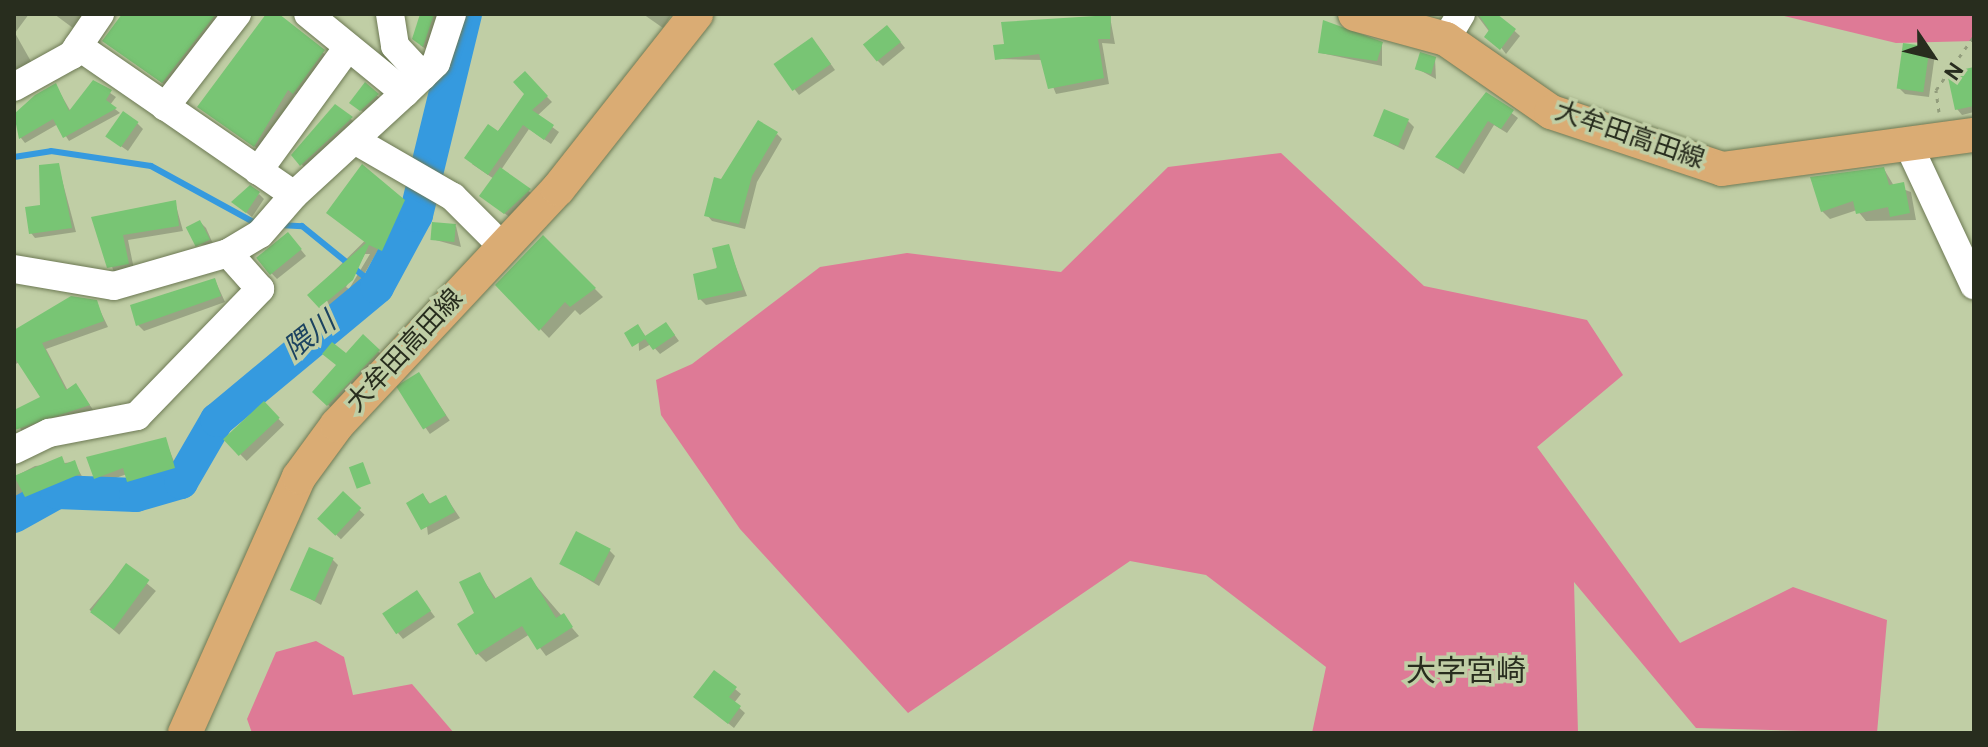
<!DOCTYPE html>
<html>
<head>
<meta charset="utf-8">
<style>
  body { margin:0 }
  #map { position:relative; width:1988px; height:747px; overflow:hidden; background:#c0cea5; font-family:Overpass,"Noto Sans JP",sans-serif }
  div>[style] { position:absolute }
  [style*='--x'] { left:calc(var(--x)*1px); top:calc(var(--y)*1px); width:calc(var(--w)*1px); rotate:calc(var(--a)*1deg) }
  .green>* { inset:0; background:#de7a96 }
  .shadow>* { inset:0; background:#0003; transform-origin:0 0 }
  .stream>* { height:6px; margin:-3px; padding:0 3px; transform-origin:3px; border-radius:3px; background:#359adf }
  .river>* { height:34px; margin:-17px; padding:0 17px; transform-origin:17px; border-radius:17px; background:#359adf }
  .building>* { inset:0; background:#78c574; transform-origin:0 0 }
  .path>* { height:3px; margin-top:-1.5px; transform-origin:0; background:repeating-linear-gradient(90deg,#929d7c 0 4px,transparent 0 10px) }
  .roads { filter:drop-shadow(0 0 2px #6d7954) drop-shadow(0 0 2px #6d7954) }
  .minor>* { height:28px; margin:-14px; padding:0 14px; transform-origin:14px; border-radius:14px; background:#fff }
  .major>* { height:34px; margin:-17px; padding:0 17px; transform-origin:17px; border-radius:17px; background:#daac74 }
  span { translate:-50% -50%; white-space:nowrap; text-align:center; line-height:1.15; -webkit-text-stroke:7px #c0cea5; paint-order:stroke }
  .street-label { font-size:26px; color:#282d1e }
  .water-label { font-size:28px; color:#1c4360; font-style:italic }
  .quarter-label { font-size:30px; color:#282d1e }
  .frame { position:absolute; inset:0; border:16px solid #282d1e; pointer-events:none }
  .north { position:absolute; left:1892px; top:16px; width:80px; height:80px; -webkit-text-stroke:6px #c0cea5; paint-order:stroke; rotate:125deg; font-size:22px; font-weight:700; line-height:32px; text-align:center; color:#282d1e }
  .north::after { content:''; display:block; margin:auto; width:28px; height:36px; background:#282d1e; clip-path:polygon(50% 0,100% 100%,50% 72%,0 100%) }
</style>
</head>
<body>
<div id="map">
  <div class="green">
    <i style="clip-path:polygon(1776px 14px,1974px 14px,1974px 41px,1896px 43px)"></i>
    <i style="clip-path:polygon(1281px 153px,1424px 286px,1587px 320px,1623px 375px,1537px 447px,1680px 643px,1793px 587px,1887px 620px,1877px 733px,1696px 728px,1574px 582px,1578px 733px,1312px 733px,1326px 667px,1206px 575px,1130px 561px,908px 713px,740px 529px,661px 415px,656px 380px,692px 364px,820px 267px,907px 253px,1061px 272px,1168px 167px)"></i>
    <i style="clip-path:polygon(316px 641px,344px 657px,353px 695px,412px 684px,454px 733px,252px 733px,247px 719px,276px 652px)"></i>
  </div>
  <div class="shadow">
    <i style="clip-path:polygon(14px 14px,29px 14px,15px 33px,33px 65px,14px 77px)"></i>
    <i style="clip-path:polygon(54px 14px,83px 14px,73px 28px)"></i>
    <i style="clip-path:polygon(125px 14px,224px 14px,168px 87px,111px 46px)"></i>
    <i style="clip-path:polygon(268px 14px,329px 57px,300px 98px,295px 94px,261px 151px,199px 107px)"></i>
    <i style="clip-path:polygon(422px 14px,441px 14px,429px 51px,420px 45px)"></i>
    <i style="clip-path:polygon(643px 14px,672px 14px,663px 28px)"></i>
    <i style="clip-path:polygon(1476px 14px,1496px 14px,1520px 36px,1506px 54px)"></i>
    <i style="clip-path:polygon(1110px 17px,1115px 44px,1102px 43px,1109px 84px,1056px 94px,1042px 60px,997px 59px)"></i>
    <i style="clip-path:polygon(893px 33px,905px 48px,883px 66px,877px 60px)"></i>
    <i style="clip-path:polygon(1382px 44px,1382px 66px,1321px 53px)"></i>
    <i style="clip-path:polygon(818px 46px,835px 70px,799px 95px,776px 65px)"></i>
    <i style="clip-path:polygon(1929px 49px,1935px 54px,1929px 97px,1905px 94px,1899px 88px)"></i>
    <i style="clip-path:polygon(1435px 59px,1436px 79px,1416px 68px)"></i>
    <i style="clip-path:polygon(1974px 69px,1974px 112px,1962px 115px,1957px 109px)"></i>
    <i style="clip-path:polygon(525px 74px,552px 102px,537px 116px,559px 132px,551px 144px,529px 129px,501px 170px,535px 196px,511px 218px,487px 201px,494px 179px,472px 164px,527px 94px)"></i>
    <i style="clip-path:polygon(97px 84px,116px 97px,110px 105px,120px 113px,69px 141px,58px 124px,25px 143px,21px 138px,14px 116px,56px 86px,71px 112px)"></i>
    <i style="clip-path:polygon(365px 85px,383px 101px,367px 115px,358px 108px)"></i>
    <i style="clip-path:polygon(1487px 94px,1518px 118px,1507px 133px,1494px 125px,1464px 174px,1437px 157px)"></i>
    <i style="clip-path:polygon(336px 107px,357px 124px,307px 170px,293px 155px)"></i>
    <i style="clip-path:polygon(1408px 121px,1414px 127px,1404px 150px,1375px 136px)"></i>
    <i style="clip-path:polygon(137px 123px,143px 129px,128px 151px,115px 142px)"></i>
    <i style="clip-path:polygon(777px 134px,782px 139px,757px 182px,745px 229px,712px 221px,707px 215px,722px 181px)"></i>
    <i style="clip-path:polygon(58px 165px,76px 232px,35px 238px,31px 233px)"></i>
    <i style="clip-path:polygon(1884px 169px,1894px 186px,1911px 192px,1916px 220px,1866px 221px,1857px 210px,1830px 219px,1822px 211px)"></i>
    <i style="clip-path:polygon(259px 194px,264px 199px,252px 217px,239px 207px)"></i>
    <i style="clip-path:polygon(175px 202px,183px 231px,128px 240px,134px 269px,114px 272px,93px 218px)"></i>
    <i style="clip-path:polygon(evenodd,404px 202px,409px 207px,391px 238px,397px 244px,388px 255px,377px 252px,358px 285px,326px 312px,310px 295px,404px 202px,365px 254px,370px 254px,349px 289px,346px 287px,365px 254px)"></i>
    <i style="clip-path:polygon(200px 222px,206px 228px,214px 246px,196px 244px)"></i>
    <i style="clip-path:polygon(456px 226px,461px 247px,432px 239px)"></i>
    <i style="clip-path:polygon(544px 238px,603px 297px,580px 315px,575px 310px,549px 338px,498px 285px)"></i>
    <i style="clip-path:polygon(293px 240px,306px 256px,277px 279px,258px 259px)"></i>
    <i style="clip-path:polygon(728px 246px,747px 296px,706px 305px,700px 299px)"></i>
    <i style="clip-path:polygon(215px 280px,225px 302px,144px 331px,138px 325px,132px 307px)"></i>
    <i style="clip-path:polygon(71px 298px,96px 302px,108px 327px,46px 349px,68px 391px,76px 386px,94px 411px,23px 435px,14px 413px,42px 398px,23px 360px,14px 365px,14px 332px)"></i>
    <i style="clip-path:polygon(638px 326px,647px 338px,671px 330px,679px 341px,660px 354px,651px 344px,639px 351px)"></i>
    <i style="clip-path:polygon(363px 337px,387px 360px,337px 413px,323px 400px)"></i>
    <i style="left:419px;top:375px;width:55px;height:24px;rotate:56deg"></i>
    <i style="left:264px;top:404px;width:29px;height:52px;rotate:46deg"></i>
    <i style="clip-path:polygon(165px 439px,179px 474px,135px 486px,127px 474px,102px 483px,96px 478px)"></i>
    <i style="clip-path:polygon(74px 462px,84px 480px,14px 510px,14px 477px,35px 466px)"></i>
    <i style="left:343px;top:494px;width:30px;height:34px;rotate:44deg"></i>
    <i style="clip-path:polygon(423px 495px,431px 505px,446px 497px,460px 518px,428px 535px)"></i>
    <i style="clip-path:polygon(609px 550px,615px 556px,599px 586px,561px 563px)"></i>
    <i style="clip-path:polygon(332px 559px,338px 565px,321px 605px,293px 589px)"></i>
    <i style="left:126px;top:566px;width:39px;height:57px;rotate:40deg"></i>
    <i style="clip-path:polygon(479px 574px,497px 600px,531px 580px,579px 636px,546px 656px,530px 634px,486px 662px,478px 654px)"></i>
    <i style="clip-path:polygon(417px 593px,435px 617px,403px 639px,398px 633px)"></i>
    <i style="clip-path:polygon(735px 689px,741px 694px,734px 703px,745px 713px,734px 728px,702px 702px)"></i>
  </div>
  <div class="stream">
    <i style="--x:14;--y:157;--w:37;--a:-9"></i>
    <i style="--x:51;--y:151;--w:101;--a:8.5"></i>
    <i style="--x:151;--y:166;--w:121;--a:28.7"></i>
    <i style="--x:280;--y:225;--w:22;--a:3"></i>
    <i style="--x:302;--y:226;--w:97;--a:39.1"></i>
  </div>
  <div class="river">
    <i style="--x:14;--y:516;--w:49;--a:-29.2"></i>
    <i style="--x:57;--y:492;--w:79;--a:2.2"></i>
    <i style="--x:136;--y:495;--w:47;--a:-16.1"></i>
    <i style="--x:181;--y:482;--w:72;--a:-59.9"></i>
    <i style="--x:217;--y:420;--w:208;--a:-39.7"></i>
    <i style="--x:377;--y:287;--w:82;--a:-61.6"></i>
    <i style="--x:416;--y:215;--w:207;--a:-76.3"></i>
  </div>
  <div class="building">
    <i style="clip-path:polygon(122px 14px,216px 14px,162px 83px,102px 41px)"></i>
    <i style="clip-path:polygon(266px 14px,279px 14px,325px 50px,293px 94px,288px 90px,254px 147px,197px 107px)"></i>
    <i style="clip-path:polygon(420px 14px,434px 14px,423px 47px,412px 39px)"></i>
    <i style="clip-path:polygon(1478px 14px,1497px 14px,1516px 29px,1500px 50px,1484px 37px,1489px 30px)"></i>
    <i style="clip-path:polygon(1111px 15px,1110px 39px,1098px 39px,1104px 78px,1048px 89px,1039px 54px,995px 60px,993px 45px,1004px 44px,1001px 22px)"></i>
    <i style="clip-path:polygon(1323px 20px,1383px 42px,1377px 61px,1318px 53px)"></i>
    <i style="left:887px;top:25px;width:22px;height:31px;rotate:51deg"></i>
    <i style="left:812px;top:37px;width:33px;height:47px;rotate:55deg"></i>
    <i style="left:1903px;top:43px;width:27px;height:46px;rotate:8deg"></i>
    <i style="left:1420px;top:52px;width:17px;height:18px;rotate:17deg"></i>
    <i style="clip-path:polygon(1974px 67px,1974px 106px,1955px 110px,1947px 73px)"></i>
    <i style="clip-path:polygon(525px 71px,548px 96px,532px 110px,554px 125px,544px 140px,523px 125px,488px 175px,464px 158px,488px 124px,498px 131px,524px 94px,513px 82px)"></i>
    <i style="clip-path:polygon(93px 80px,112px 90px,106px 100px,117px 108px,63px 138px,53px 119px,19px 139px,14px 114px,35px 95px,56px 83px,69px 111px)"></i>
    <i style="clip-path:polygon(365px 82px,379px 94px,360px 111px,349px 103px)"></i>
    <i style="clip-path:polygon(1486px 92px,1514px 110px,1501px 129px,1488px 121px,1458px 169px,1435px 157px)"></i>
    <i style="clip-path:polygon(335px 104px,353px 117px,300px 166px,291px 155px)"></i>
    <i style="left:1384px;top:109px;width:27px;height:29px;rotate:22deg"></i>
    <i style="left:123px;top:111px;width:19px;height:31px;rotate:35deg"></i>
    <i style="clip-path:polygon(758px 120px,778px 132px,752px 176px,739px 224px,704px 216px,714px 177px,721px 179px)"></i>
    <i style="clip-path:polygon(59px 163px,72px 228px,29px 234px,25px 207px,40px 205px,39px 165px)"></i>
    <i style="clip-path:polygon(362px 164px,405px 200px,382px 251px,369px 245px,353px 280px,319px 308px,307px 295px,366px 243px,326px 213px)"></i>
    <i style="clip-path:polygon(500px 167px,531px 189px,504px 214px,479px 196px)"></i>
    <i style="clip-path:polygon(1884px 167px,1889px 185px,1904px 182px,1910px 213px,1890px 217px,1888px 207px,1856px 214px,1853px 201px,1821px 212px,1810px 177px)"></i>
    <i style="clip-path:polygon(250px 185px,260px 192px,246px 213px,231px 202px)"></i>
    <i style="clip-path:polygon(176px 200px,179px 226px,123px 235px,129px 264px,107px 268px,91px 217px)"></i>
    <i style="left:200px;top:220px;width:22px;height:16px;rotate:63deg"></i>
    <i style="left:432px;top:222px;width:24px;height:18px;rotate:5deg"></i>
    <i style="left:288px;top:232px;width:22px;height:41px;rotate:51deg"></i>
    <i style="clip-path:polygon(543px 235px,596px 288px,570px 307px,565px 302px,539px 331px,495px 285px)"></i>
    <i style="clip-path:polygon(729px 244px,743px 290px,698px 300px,693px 274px,717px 268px,712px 248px)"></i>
    <i style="clip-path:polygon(215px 278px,221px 296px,136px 326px,130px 305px)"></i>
    <i style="clip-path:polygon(71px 296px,97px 300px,104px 321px,42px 343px,66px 390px,76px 383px,90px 405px,15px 430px,14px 410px,40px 397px,14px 357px,14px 330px)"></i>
    <i style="clip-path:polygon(666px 322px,675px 335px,653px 350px,645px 339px,632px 347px,624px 333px,638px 324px,645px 336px)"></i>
    <i style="clip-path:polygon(363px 334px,380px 350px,327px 406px,312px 392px,336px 365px,322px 354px,332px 342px,346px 353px)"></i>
    <i style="left:419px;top:372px;width:51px;height:27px;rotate:58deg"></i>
    <i style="left:264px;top:401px;width:23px;height:56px;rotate:47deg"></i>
    <i style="clip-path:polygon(166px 437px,175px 468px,127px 482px,123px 468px,94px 479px,86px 457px)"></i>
    <i style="clip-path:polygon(62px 456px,65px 464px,75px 460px,80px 474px,25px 497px,14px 476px)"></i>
    <i style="left:363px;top:462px;width:23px;height:15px;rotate:70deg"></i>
    <i style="left:343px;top:491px;width:25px;height:38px;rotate:43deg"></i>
    <i style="clip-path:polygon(423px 493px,429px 504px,446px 495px,455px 512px,421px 530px,406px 503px)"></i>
    <i style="left:576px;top:531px;width:39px;height:37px;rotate:27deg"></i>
    <i style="left:309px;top:547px;width:27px;height:47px;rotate:24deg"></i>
    <i style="left:126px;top:563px;width:29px;height:61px;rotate:36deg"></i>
    <i style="clip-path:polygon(480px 572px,494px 599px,531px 577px,556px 618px,564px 613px,573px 627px,537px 650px,522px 626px,476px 655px,457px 624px,474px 613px,459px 582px)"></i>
    <i style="left:417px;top:590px;width:25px;height:42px;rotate:56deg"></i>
    <i style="clip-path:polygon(714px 670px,737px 687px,729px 697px,741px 706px,728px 724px,693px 697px)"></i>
  </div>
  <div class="path">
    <i style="--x:1939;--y:112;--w:22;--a:-98"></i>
    <i style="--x:1936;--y:90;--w:66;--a:-54.9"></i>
  </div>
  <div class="roads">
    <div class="minor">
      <i style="--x:390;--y:14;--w:32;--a:81"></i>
      <i style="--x:395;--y:46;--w:41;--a:47"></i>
      <i style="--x:1446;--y:39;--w:29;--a:-59"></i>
      <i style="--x:78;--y:46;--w:262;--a:34.6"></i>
      <i style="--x:294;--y:195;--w:151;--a:-42.6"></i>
      <i style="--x:405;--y:93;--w:125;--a:-140.8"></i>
      <i style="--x:14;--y:87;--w:66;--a:-28.9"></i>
      <i style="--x:72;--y:55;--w:50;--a:-55.7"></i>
      <i style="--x:405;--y:93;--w:43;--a:-44.1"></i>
      <i style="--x:436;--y:63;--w:52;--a:-71.9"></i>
      <i style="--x:165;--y:107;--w:118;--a:-52.3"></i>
      <i style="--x:356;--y:141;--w:112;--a:30"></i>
      <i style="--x:453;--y:197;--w:72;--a:45"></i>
      <i style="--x:1908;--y:144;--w:156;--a:64.9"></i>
      <i style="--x:258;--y:171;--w:153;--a:-54"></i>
      <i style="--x:14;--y:269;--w:101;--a:9.6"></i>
      <i style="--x:114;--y:286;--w:119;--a:-16.1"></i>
      <i style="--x:228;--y:253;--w:37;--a:-31"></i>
      <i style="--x:260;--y:234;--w:52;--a:-48.9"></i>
      <i style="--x:14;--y:450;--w:39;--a:-26"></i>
      <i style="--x:49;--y:433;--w:90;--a:-10.9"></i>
      <i style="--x:137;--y:416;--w:177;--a:-45.9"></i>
      <i style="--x:260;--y:289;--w:48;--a:-131.6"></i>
    </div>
    <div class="major">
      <i style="--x:1355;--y:14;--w:94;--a:15.4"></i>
      <i style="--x:1446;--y:39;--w:128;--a:34.8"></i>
      <i style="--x:1551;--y:112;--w:180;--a:18.4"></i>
      <i style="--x:1722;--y:169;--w:254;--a:-7.7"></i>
      <i style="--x:185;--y:733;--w:280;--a:-66"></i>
      <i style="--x:299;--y:477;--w:64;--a:-53.8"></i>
      <i style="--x:337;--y:425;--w:323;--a:-46.9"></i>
      <i style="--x:558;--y:189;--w:223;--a:-51.7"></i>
    </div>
  </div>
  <div class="street-label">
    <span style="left:1629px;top:137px;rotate:19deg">大牟田高田線</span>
    <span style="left:406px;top:352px;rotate:-47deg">大牟田高田線</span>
  </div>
  <div class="water-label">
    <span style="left:311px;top:337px;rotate:-38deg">隈川</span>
  </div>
  <div class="quarter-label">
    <span style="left:1466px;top:674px">大字宮崎</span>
  </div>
  <div class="frame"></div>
  <div class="north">N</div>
</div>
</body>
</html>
